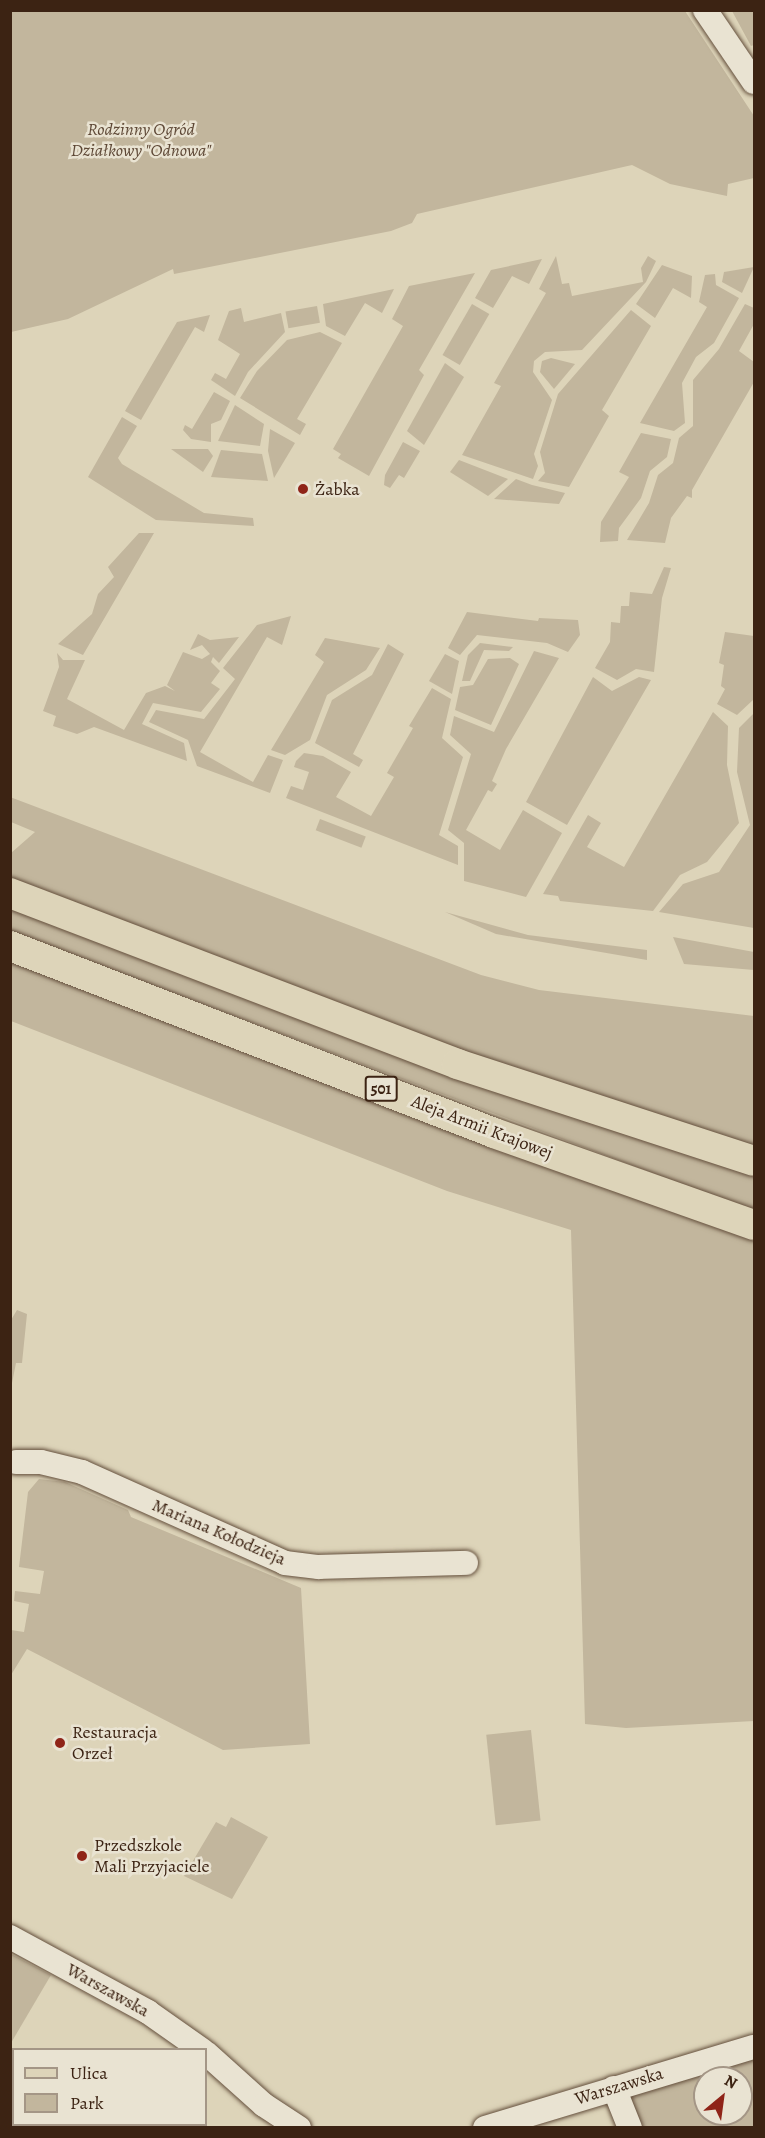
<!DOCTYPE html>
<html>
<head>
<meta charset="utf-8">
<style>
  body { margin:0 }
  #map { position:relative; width:765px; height:2138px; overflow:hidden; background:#ddd4b9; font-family:Alegreya,serif }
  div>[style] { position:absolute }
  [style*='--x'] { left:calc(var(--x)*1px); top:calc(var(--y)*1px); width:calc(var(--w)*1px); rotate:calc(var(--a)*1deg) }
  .green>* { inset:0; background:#c2b69d; transform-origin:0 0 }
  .roads { filter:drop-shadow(0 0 2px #644f3c) drop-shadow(0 0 2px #644f3c) }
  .minor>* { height:24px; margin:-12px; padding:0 12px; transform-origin:12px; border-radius:12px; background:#e9e3d2 }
  .major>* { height:30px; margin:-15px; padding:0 15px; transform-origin:15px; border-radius:15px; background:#ddd4b9 }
  .dots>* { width:16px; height:16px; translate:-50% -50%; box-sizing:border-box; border:3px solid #e9e3d2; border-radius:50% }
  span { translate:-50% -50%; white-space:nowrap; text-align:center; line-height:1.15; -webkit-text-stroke:5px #e9e3d2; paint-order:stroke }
  .shield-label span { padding:2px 4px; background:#e9e3d2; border:2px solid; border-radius:4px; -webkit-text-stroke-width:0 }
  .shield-label { font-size:16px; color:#3c2313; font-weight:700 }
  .park-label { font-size:18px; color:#5e4836; font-style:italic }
  .poi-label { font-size:18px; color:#3c2313 }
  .left { translate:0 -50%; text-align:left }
  .street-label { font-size:18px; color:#3c2313 }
  .frame { position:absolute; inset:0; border:12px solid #3c2313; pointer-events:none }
  .legend { position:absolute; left:12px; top:2048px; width:195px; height:78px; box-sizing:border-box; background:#e9e3d2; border:2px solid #a49686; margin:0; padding:8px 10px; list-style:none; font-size:18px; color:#3c2313 }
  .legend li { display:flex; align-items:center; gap:12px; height:30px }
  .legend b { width:30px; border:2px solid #a49686 }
  .north { position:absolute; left:693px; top:2066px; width:60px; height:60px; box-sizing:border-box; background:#e9e3d2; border:2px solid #a49686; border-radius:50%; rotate:29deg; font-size:16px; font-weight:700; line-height:24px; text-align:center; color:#3c2313 }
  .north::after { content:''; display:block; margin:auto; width:21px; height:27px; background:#8f2418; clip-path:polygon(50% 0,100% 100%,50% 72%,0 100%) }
</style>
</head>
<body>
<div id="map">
  <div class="green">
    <i style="clip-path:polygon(10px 11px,685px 11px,754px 116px,754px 178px,728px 184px,727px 196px,670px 184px,632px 165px,417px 214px,412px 223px,391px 231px,174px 274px,173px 269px,68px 319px,11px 332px)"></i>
    <i style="clip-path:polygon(732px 11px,754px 11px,754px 45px,751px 46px)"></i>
    <i style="clip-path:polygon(556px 256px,562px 284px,569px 283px,572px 296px,643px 282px,641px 268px,648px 256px,656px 261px,646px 282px,582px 350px,545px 352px,534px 361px,533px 372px,552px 400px,534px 454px,538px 466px,533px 479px,462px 455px,501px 386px,494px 383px,546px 293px,539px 289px)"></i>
    <i style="clip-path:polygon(542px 259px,529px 284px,512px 276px,493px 308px,475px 298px,491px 270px)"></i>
    <i style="clip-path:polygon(662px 265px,692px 276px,691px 298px,673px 288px,655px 318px,636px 304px)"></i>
    <i style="clip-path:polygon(754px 267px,742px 293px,722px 282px,724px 272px)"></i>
    <i style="clip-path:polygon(475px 273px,419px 370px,424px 375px,369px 476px,338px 458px,341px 454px,333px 449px,403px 326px,392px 319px,409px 286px)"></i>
    <i style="clip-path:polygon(715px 274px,716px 285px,739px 298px,714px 343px,696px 357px,682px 383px,685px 423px,674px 431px,640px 423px,707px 307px,699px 302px,705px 275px)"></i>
    <i style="clip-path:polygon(394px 289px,382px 313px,365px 303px,345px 336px,326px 326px,323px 304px)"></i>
    <i style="left:472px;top:304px;width:20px;height:59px;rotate:30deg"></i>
    <i style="clip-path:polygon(745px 304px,754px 308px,754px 324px,739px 351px,754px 362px,754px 382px,692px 490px,692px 498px,687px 496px,671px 518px,665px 543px,627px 540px,649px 503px,658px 475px,673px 463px,679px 438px,693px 426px,693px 380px,719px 349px)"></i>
    <i style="left:317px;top:306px;width:17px;height:32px;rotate:80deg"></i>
    <i style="clip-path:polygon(241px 308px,244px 322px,281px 313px,285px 332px,248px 372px,235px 396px,211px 380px,215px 373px,226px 379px,240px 354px,218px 340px,229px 311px)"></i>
    <i style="clip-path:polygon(631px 310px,651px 326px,602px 410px,609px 416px,569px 487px,538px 481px,545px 473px,540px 452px,558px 394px)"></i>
    <i style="clip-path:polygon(210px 315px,204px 332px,195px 327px,141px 420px,125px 411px,177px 322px)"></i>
    <i style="clip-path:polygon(320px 332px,342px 343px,297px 419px,306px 424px,300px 435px,240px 398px,257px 371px,287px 340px)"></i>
    <i style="clip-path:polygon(551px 358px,575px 364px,554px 389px,540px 372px,542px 361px)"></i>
    <i style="clip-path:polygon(445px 363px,464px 377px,424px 445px,407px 431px)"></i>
    <i style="clip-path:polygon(214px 392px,230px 401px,221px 420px,211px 424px,211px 442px,191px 439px,183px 430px,185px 425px,192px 429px)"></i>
    <i style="clip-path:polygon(235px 405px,264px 424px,260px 446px,218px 441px)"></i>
    <i style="clip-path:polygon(122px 417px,137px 426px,118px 458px,122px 464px,204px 513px,253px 518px,254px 526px,156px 520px,88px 477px)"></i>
    <i style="clip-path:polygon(270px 429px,295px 443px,274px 478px,268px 451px)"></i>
    <i style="clip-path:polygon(641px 433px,671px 439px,667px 457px,650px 471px,641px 498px,619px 528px,618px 541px,600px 542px,601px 522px,629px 477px,619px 472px)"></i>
    <i style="clip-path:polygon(403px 442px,420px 451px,404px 478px,399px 475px,390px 488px,384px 485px,385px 475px)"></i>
    <i style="clip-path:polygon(171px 449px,208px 449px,213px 456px,203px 472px)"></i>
    <i style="clip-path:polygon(221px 450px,262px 454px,268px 481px,211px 477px)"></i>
    <i style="clip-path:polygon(459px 460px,508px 479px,488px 496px,450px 472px)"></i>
    <i style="clip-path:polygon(516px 479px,532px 485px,565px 493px,559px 504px,494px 499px)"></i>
    <i style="clip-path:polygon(139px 533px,154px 533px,83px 655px,58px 644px,92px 614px,98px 594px,114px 577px,108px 567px)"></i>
    <i style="clip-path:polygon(664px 567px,671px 568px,662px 598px,654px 672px,636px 669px,617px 680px,595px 668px,610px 642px,611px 622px,620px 623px,621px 606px,629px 606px,630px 592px,652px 594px)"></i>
    <i style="clip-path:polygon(467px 612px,538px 621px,539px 618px,578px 620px,580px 635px,568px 652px,547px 643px,477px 635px,460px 655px,448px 648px)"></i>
    <i style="clip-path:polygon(291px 616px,282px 645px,267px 637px,200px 752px,253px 782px,268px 755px,283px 760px,270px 793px,197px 766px,188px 740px,149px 722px,156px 710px,204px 719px,235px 679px,223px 668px,257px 625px)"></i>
    <i style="clip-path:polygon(725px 632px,754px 636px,754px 699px,737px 715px,717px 704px,725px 689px,721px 686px,724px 665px,719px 663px)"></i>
    <i style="clip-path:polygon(198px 634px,210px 640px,239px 637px,219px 663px,213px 657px,211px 662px,220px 671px,211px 683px,220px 689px,201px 712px,153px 703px,142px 724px,184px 743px,187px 761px,94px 727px,77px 734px,53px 726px,56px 716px,43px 711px,59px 667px,57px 653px,63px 660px,85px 660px,67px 699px,124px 730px,146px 693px,165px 686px,175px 691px,167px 685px,183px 652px,202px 659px,210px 654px,202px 645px,190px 650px)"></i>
    <i style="clip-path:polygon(325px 638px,380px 648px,366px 670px,327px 695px,310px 740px,285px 755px,271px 750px,324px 662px,315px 655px)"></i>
    <i style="clip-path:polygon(480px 643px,513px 647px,509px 651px,484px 650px,470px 681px,462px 681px,468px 655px)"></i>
    <i style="clip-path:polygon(388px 644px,404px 654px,353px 754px,363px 760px,359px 767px,315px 743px,332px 700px,372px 675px)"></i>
    <i style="clip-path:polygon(534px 651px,559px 658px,506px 749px,492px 781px,497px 784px,492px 792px,488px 790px,466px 830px,500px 850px,523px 810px,562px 833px,526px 897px,464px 881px,464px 843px,448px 830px,471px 754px,450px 735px,454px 716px,494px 732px)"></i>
    <i style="clip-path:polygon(445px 654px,459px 661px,452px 694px,429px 681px)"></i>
    <i style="clip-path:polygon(510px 658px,519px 664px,491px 725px,455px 710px,460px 687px,473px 685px,488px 659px)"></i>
    <i style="clip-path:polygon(593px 677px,612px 691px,639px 677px,651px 680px,567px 825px,526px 802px)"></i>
    <i style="clip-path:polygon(432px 688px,451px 699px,442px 738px,463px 757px,439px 835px,458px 846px,458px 865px,286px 798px,291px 786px,303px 790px,309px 772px,294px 767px,296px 761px,304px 753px,323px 756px,351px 772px,336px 797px,371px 816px,394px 777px,387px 773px,413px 728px,409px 726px)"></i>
    <i style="clip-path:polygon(713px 712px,728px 726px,727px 765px,739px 823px,707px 862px,680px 875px,653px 911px,560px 901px,558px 896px,543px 894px,588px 815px,601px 823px,587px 847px,624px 867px)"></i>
    <i style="clip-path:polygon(754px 713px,754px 928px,659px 912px,683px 884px,719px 872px,750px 825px,737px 772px,739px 728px)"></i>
    <i style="clip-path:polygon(10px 797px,481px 975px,539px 990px,754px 1016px,754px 1146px,519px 1075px,11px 880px,11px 853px,35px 832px,11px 822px)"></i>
    <i style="left:320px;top:819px;width:49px;height:12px;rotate:21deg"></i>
    <i style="clip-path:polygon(10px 905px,754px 1172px,754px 1211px,11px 932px)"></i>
    <i style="clip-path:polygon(445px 912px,528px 935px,647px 950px,647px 960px,496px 934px)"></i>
    <i style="clip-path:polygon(673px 937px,754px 952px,754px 970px,684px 964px)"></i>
    <i style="clip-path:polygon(10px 961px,754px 1239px,754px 1721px,626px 1728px,585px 1724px,571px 1230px,447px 1191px,11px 1021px)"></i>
    <i style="clip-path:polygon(17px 1310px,27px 1314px,22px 1363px,16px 1363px,11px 1388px,11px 1320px)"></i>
    <i style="clip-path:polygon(39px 1479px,65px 1482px,128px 1510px,131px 1517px,301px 1588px,310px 1744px,223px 1750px,27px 1649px,11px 1675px,11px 1630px,24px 1632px,29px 1604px,14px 1601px,15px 1591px,40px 1594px,44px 1571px,19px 1567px,28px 1492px)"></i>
    <i style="left:531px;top:1730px;width:91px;height:45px;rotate:84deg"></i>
    <i style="clip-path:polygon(231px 1817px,268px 1837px,232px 1899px,184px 1876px,216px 1822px,226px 1827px)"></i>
    <i style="clip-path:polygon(11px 1954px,51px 1975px,11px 2043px)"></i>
    <i style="clip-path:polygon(evenodd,754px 2058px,754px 2127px,640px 2127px,629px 2094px,754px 2058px,705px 2078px,741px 2078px,741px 2114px,705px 2114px,705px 2078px)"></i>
  </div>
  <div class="roads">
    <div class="minor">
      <i style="--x:705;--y:10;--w:87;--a:55.8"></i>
      <i style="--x:16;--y:1462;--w:25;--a:0"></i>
      <i style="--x:41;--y:1462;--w:42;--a:13.7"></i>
      <i style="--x:82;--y:1472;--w:222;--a:24.1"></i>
      <i style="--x:285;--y:1563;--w:34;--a:7"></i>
      <i style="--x:319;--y:1567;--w:147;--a:-1.6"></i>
      <i style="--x:10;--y:1937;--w:157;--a:28.5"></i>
      <i style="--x:148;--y:2012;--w:66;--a:35.1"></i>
      <i style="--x:206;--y:2053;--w:78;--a:41.9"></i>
      <i style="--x:264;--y:2105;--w:42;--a:33.3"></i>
      <i style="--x:614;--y:2088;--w:43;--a:68.2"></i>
      <i style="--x:485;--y:2128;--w:281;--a:-16.8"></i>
    </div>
    <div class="major">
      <i style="--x:10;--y:893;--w:479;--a:20.9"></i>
      <i style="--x:457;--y:1064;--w:312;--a:18.1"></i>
      <i style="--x:10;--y:946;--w:519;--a:21.12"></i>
      <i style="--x:494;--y:1133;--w:276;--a:19.5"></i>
    </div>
  </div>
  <div class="dots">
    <i style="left:303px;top:489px;background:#8f2418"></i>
    <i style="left:60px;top:1743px;background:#8f2418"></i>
    <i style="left:82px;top:1856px;background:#8f2418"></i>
  </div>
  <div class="shield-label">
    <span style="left:381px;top:1089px">501</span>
  </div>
  <div class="park-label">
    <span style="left:141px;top:140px">Rodzinny Ogród<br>Działkowy "Odnowa"</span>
  </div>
  <div class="poi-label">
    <span class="left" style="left:315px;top:489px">Żabka</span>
    <span class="left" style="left:72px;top:1743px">Restauracja<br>Orzeł</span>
    <span class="left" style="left:94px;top:1856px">Przedszkole<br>Mali Przyjaciele</span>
  </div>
  <div class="street-label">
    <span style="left:482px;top:1127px;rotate:21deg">Aleja Armii Krajowej</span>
    <span style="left:219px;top:1532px;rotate:23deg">Mariana Kołodzieja</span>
    <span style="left:108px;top:1990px;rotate:29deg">Warszawska</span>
    <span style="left:619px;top:2086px;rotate:-17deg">Warszawska</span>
  </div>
  <div class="frame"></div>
  <ul class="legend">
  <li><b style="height:8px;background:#ddd4b9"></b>Ulica</li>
  <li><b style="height:16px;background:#c2b69d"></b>Park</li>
  </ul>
  <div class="north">N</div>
</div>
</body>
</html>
